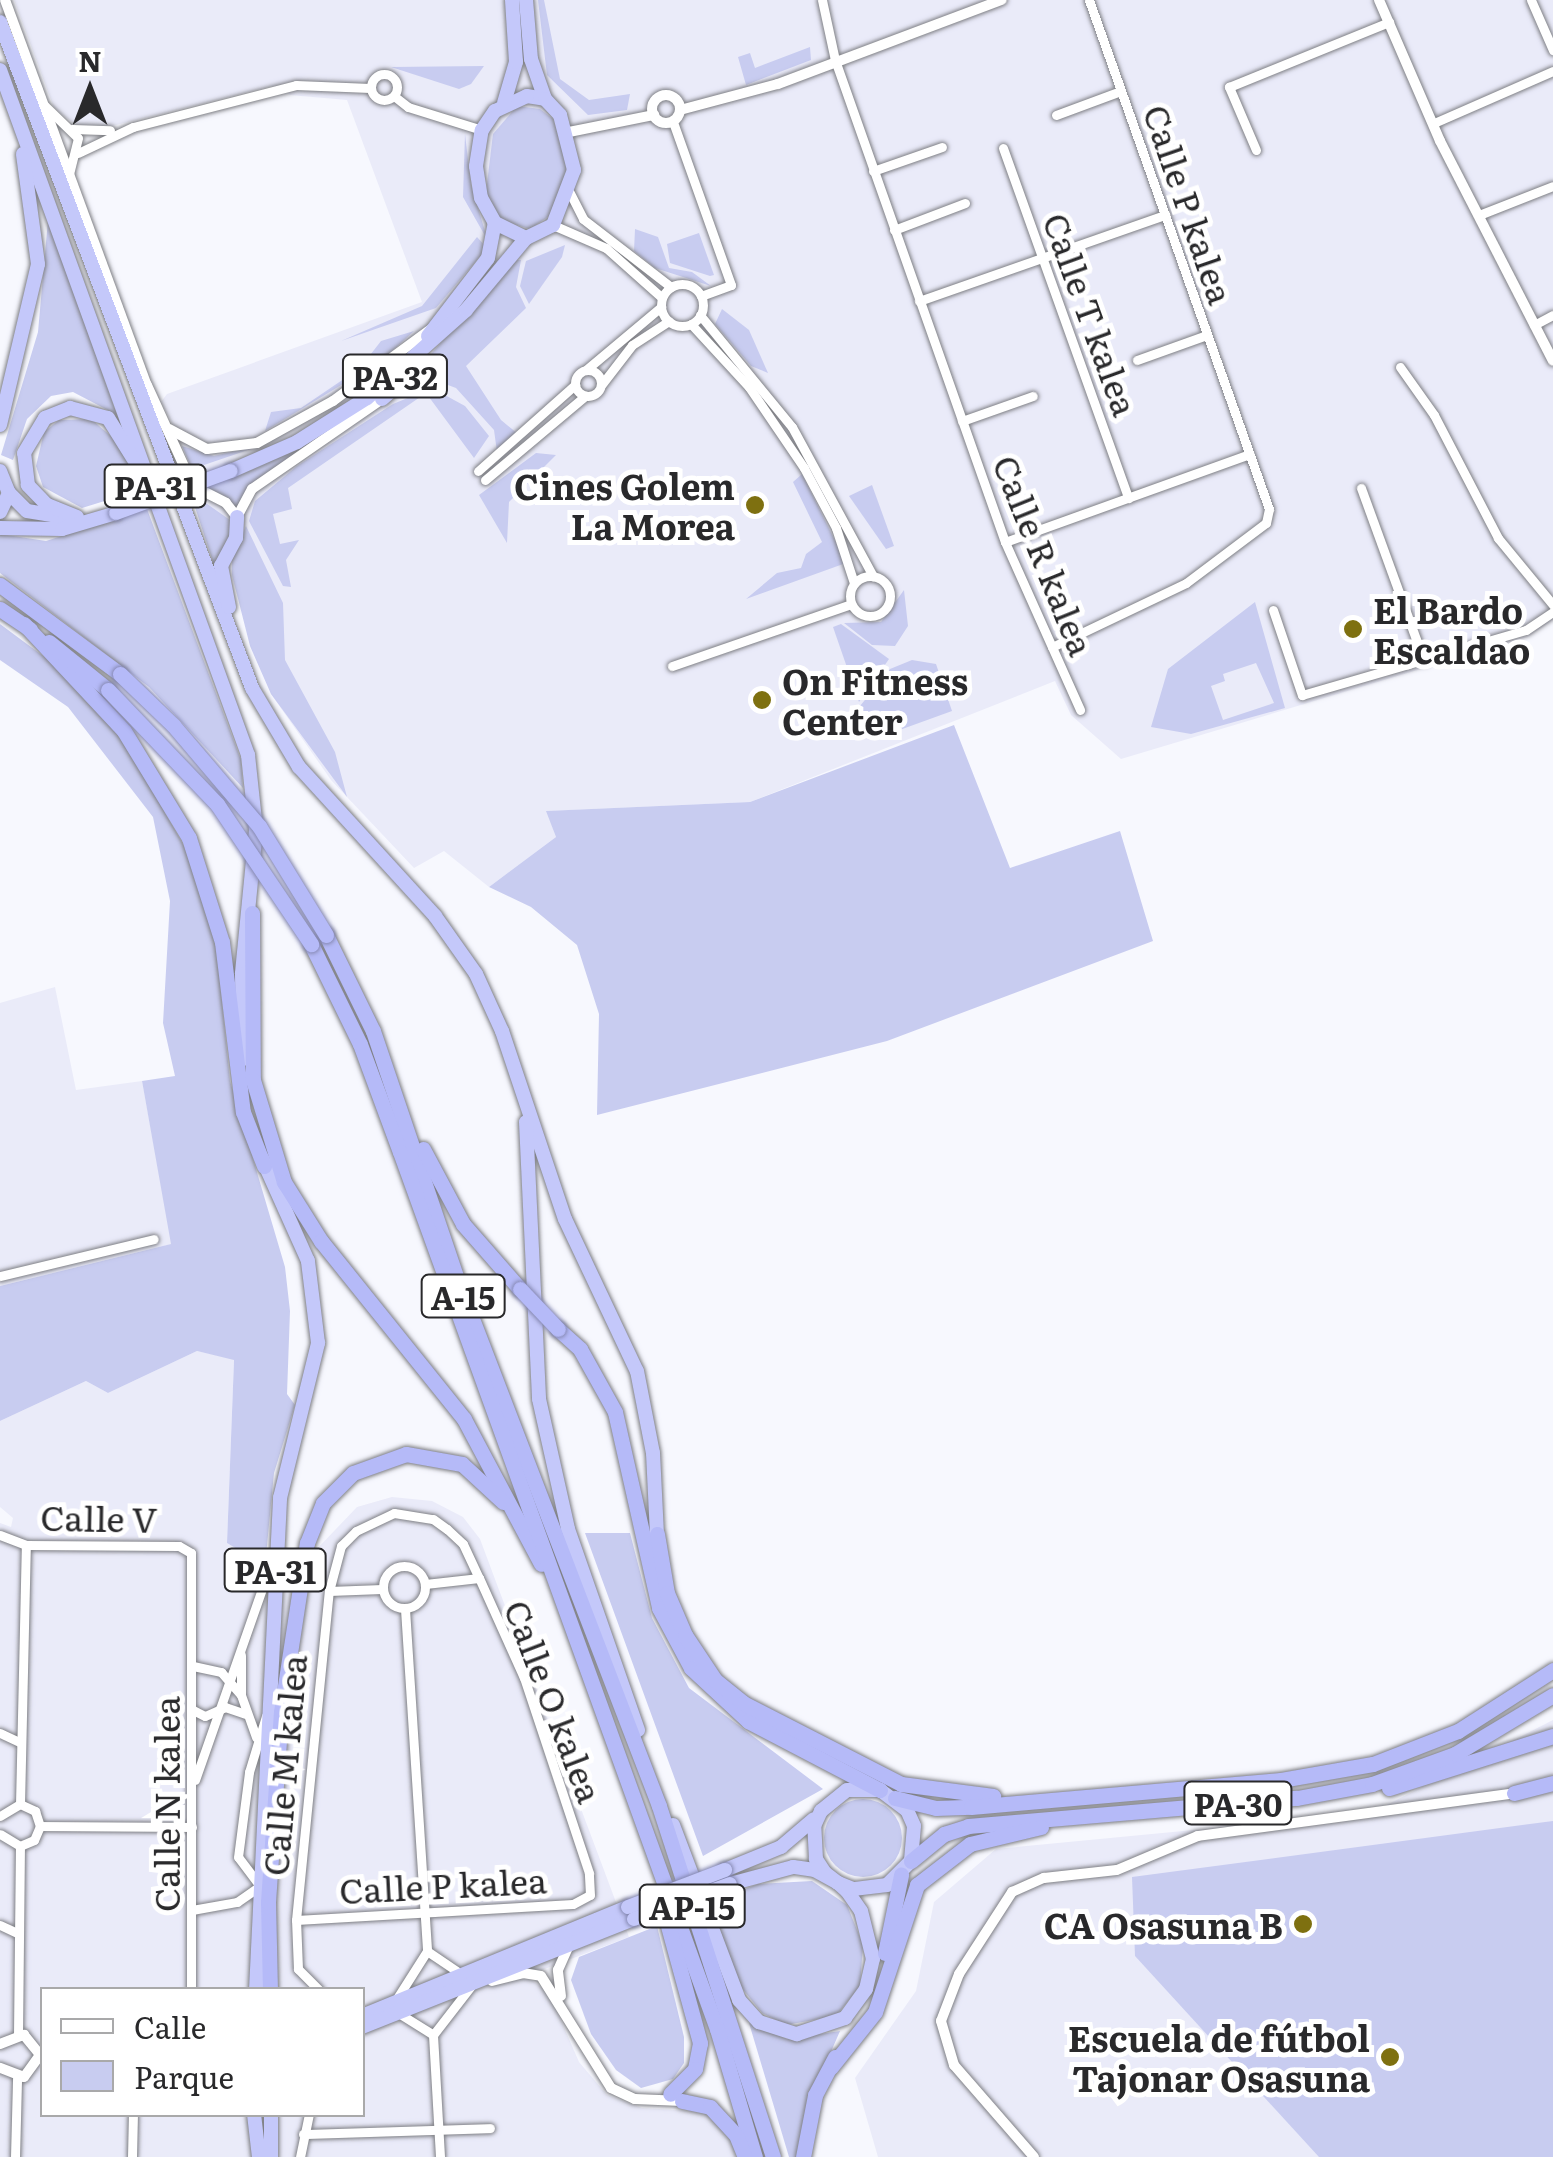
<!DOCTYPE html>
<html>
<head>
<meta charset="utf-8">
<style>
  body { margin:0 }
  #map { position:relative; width:1553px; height:2157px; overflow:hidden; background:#f7f8fe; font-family:Literata,serif }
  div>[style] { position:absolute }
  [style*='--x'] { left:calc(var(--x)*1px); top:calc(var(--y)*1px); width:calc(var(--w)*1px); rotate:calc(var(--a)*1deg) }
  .built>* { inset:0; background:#eaebf9 }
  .green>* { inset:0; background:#c8ccf0 }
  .round { border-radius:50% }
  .roads { filter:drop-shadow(0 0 2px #7e7f84) drop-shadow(0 0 2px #7e7f84) }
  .minor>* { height:9px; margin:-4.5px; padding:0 4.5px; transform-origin:4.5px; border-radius:4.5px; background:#fff }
  .minor>.ring { margin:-4.5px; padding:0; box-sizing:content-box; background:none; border:9px solid #fff; border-radius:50% }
  .tertiary>* { height:10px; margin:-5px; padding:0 5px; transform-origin:5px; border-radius:5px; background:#fff }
  .tertiary>.ring { margin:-5px; padding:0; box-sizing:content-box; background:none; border:10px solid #fff; border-radius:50% }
  .trunk>* { height:14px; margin:-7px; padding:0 7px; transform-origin:7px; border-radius:7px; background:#c4c8fa }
  .motorway>* { height:15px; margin:-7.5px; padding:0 7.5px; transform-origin:7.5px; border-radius:7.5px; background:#b5baf8 }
  .bridges { filter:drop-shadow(0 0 2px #8487b0) drop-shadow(0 0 2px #8487b0) }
  .trunk-bridge>* { height:14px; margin:-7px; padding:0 7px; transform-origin:7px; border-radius:7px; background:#c4c8fa }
  .motorway-bridge>* { height:15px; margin:-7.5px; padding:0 7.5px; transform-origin:7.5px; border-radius:7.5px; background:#b5baf8 }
  .dots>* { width:28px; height:28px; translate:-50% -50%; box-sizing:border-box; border:5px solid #fff; border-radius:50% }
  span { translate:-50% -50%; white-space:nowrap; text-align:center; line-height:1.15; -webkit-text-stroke:10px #fff; paint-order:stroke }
  .shield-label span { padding:2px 8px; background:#fff; border:2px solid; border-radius:8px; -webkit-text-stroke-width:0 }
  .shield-label { font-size:32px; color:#29292b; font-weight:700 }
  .street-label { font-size:35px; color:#29292b }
  .poi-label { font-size:35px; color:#29292b; font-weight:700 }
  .right { translate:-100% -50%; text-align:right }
  .left { translate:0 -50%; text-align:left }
  .legend { position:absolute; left:40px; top:1987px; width:325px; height:130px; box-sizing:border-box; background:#fff; border:2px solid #a9a9aa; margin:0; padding:12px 18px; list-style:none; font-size:30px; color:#29292b }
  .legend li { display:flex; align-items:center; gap:20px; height:50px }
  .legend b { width:50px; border:2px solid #a9a9aa }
  .north { position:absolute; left:40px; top:40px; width:100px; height:100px; -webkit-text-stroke:8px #fff; paint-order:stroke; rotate:0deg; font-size:28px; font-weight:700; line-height:40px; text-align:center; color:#29292b }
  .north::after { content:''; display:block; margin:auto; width:35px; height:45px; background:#29292b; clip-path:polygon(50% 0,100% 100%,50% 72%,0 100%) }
</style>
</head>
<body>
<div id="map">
  <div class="built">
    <i style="clip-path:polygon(14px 0,1553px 0,1553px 620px,1528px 637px,1121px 759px,1071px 715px,1055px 681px,750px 802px,547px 811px,556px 837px,489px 887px,444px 851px,414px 868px,331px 780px,271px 694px,191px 459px,161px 402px,167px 394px,422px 302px,347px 100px,290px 95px,272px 86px,96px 130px,80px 128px,54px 108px)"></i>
    <i style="clip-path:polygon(55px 987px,76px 1090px,142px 1081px,172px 1244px,0 1286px,0 1003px)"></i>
    <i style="clip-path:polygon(evenodd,197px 1351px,234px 1359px,227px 1543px,265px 1565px,315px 1551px,357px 1507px,392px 1497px,432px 1501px,463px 1517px,480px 1539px,629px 1937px,526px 1976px,549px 1993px,579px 2062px,607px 2095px,642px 2108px,709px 2112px,732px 2138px,735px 2157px,0 2157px,0 1523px,11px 1527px,13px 1518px,0 1507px,0 1421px,86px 1381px,108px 1393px,197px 1351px,42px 1990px,362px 1990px,362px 2114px,42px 2114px,42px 1990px)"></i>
    <i style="clip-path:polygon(1553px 1720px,1553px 2157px,878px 2157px,855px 2078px,916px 1991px,934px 1902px,996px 1849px,1371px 1813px)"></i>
  </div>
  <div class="green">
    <i style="clip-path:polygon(538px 0,544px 0,560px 79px,589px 100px,630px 94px,627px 110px,588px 115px,547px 75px)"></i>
    <i style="clip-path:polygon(810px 47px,811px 60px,746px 85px,738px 57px,750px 53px,755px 68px)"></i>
    <i style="clip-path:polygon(484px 66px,471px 84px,459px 89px,391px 67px)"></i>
    <i style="clip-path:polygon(517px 106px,540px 109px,553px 119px,566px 156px,566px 179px,552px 214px,530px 229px,501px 220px,486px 192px,493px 134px)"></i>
    <i style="clip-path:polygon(465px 134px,471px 185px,488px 241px,463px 197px)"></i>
    <i style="clip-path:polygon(48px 220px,117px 415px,73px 392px,51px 396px,27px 419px,13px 460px,1px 455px,38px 332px)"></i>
    <i style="clip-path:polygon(635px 229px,658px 237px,669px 268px,692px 272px,711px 286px,655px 268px,634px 251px)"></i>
    <i style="clip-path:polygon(699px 233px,714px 275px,710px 276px,670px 263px,667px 244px)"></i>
    <i style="clip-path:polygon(477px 237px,487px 248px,436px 308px,341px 341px,422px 306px)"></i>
    <i style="clip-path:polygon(565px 245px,562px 257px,529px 304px,520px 286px,526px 261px)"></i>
    <i style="clip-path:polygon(512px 260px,521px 260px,516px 287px,526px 308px,466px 366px,501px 420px,518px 434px,497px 452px,494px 430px,456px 388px,429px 378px,408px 381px)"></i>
    <i style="clip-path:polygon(722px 309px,749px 330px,768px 373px,751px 366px,715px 324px)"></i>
    <i style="clip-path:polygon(414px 331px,381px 361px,265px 431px,271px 412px,301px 408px,360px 368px,381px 341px)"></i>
    <i style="clip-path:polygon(432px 388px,465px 406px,489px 436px,474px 458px,426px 393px,288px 488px,292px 509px,273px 514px,280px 544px,299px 540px,286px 560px,291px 587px,283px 586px,249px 521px,255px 501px,297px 466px,393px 404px)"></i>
    <i style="clip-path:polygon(352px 413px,247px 491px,236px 509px,200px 488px,182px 446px,214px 456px,268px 443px,204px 465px,204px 479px,213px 485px)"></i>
    <i style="clip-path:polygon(91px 419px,119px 443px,140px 490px,82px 508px,43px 487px,36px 466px,44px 432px,59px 420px)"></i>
    <i style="clip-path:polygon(536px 453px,556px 455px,509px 502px,507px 543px,479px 495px)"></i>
    <i style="clip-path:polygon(802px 474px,846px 563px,746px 599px,777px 573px,801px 568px,806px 554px,822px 542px,793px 482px)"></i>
    <i style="clip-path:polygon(872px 485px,894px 546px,886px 549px,849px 496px)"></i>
    <i style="clip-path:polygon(190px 492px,230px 520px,230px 535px,214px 565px)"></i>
    <i style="clip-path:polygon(147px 509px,241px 760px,243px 788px,149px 687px,0 573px,0 534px,46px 541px)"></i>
    <i style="clip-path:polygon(246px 526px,283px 603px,285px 660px,335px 752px,347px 797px,271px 694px,250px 646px,232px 575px,232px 555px)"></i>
    <i style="clip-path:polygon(904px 590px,908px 626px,895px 646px,872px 645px,844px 623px,881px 622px)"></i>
    <i style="clip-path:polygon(evenodd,1255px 602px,1285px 708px,1191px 734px,1151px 727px,1168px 669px,1255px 602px,1256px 663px,1274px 703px,1223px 720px,1211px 686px,1225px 681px,1223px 674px,1256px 663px)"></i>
    <i style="clip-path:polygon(0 624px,66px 673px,117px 729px,188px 853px,215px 935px,230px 1081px,285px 1267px,290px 1311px,287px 1394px,295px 1405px,274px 1473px,265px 1566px,227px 1543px,234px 1360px,197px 1351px,108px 1393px,86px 1381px,0 1421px,0 1286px,171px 1244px,142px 1081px,175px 1076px,163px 1023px,170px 901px,153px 817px,68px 707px,0 660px)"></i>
    <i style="clip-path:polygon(841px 624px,889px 659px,859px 702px,833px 627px)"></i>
    <i style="clip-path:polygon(912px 660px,936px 664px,952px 711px,872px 740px,860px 706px,890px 669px)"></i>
    <i style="clip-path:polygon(954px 725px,1010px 868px,1120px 831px,1153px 941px,887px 1041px,597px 1115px,599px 1014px,577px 945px,531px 907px,489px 887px,556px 837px,546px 811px,750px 802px)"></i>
    <i style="clip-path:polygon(585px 1533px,630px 1533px,652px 1618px,689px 1688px,823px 1789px,703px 1856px)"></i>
    <i class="round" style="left:824px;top:1799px;width:78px;height:78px"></i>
    <i style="clip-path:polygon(1553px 1821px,1553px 2157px,1319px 2157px,1135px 1956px,1132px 1877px)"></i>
    <i style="clip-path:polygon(812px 1881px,847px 1905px,863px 1945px,860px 1986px,836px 2016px,786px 2025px,762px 2013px,737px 1982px,711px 1902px,758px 1884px)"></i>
    <i style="clip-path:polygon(657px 1926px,684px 2037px,684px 2063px,673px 2079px,641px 2088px,616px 2070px,591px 2034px,571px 1980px,579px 1957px)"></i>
    <i style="clip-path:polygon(749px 2023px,787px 2039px,840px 2031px,806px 2109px,797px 2157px,789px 2157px)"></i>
  </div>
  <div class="roads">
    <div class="minor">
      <i style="--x:822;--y:0;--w:61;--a:77.8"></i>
      <i style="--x:835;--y:60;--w:511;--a:70.57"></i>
      <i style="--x:1005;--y:542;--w:184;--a:65.9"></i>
      <i style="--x:1531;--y:0;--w:55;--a:66.3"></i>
      <i class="ring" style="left:371px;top:74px;width:17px;height:17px"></i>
      <i style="--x:394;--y:96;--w:18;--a:38"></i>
      <i style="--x:408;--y:107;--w:77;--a:17.3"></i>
      <i style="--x:44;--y:105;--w:47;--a:44.1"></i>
      <i style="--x:78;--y:138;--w:36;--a:104"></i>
      <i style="--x:1056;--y:115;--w:69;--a:-20.3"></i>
      <i style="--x:673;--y:122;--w:173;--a:70.4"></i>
      <i style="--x:731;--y:285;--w:32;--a:160"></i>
      <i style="--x:1434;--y:123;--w:130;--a:-23.6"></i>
      <i style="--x:72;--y:129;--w:38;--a:2"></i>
      <i style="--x:1003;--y:148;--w:372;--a:70.3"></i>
      <i style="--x:1256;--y:150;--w:69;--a:-113.2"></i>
      <i style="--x:1229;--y:87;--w:173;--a:-22.1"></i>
      <i style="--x:78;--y:153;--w:61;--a:-25.3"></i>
      <i style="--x:133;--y:127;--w:168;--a:-14.4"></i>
      <i style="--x:296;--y:85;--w:74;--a:2.3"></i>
      <i style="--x:873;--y:171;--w:73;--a:-19.2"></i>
      <i style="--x:570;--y:193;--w:29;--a:63"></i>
      <i style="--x:583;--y:219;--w:111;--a:37.7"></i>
      <i style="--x:1479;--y:215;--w:79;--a:-21.4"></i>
      <i style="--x:553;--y:225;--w:58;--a:23.5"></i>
      <i style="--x:606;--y:248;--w:74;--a:41.7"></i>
      <i style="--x:894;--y:230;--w:76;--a:-20.8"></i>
      <i class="ring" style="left:661px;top:284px;width:33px;height:33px"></i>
      <i style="--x:919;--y:301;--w:261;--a:-19.3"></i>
      <i style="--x:700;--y:315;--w:145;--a:50.6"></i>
      <i style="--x:792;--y:427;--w:170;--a:61.5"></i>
      <i style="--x:691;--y:324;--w:86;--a:47.4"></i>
      <i style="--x:749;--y:387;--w:98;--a:55.8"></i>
      <i style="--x:804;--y:468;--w:68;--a:61.9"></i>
      <i style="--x:836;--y:528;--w:58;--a:71.9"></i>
      <i style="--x:1534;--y:325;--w:21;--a:-28"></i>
      <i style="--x:1137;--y:360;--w:74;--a:-19.7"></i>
      <i style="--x:1400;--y:367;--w:59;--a:54.7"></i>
      <i style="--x:1434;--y:415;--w:139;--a:62.5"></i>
      <i style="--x:1498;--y:538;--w:87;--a:50.6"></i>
      <i style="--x:587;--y:369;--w:97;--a:-40"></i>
      <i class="ring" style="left:575px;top:370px;width:17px;height:17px"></i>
      <i style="--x:602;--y:384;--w:49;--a:-52.4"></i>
      <i style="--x:632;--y:345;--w:44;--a:-33"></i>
      <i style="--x:962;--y:421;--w:75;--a:-19.4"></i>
      <i style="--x:478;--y:471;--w:130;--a:-41.6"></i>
      <i style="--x:485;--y:480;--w:131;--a:-40"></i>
      <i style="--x:1361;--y:488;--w:184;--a:70"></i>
      <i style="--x:1005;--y:542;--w:260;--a:-19.8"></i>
      <i class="ring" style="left:850px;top:576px;width:31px;height:31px"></i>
      <i style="--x:1273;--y:610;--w:90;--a:71.2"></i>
      <i style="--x:1302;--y:695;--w:233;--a:-16.2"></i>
      <i style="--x:1526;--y:630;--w:32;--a:-34"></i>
      <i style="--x:1052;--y:647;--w:148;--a:-25.5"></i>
      <i style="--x:1186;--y:583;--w:100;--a:-36.9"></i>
      <i style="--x:1266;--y:523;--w:14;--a:-78"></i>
      <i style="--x:1269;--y:509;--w:540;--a:-109.48"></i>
      <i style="--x:672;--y:666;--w:189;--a:-19.1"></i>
      <i style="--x:0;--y:1276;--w:158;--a:-13.5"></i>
      <i style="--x:0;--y:1535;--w:28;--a:21"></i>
      <i style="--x:26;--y:1545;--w:153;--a:0.4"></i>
      <i style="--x:179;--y:1546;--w:14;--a:30"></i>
      <i style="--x:191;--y:1553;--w:437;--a:90"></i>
      <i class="ring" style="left:383px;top:1566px;width:33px;height:33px"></i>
      <i style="--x:329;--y:1591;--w:47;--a:-75.1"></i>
      <i style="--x:341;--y:1546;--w:21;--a:-45"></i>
      <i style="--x:356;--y:1531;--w:42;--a:-25.3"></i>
      <i style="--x:394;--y:1513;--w:39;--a:9"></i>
      <i style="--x:433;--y:1519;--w:17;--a:36"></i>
      <i style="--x:447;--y:1529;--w:22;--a:43"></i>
      <i style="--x:463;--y:1544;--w:38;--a:65"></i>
      <i style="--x:405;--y:1609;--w:343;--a:86.3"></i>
      <i style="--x:193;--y:1666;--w:29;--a:12"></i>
      <i style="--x:221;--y:1672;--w:30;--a:49"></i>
      <i style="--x:241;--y:1695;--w:45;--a:70.3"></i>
      <i style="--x:241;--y:1694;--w:39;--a:-90"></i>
      <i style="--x:193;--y:1710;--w:13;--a:27"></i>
      <i style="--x:205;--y:1716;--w:22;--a:-24"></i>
      <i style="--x:225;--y:1707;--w:21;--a:19"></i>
      <i style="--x:0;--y:1733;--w:23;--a:25"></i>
      <i style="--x:195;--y:1780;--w:239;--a:-70.7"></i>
      <i style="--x:20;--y:1804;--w:259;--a:-88.7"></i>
      <i style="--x:0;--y:1816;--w:23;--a:-31"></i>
      <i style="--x:20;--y:1804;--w:17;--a:25"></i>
      <i style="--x:35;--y:1811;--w:16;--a:72"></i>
      <i style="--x:40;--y:1826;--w:15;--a:113"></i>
      <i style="--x:34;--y:1840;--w:15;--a:157"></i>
      <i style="--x:20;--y:1846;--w:23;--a:-149"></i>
      <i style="--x:40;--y:1826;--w:152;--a:0.4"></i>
      <i style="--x:192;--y:1910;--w:46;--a:-10.1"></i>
      <i style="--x:237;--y:1902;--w:28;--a:-35"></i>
      <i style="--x:260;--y:1886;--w:36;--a:-127"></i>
      <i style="--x:238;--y:1857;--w:86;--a:-82.6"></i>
      <i style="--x:249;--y:1772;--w:59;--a:-73.1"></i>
      <i style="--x:296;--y:1920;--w:277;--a:-3.3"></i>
      <i style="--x:573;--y:1904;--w:19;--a:-28"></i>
      <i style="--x:590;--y:1895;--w:22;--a:-93"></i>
      <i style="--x:589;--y:1873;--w:206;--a:-108.4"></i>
      <i style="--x:524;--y:1678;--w:110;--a:-114.2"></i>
      <i style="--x:479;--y:1578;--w:54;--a:173.7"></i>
      <i style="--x:0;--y:1925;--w:21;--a:25"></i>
      <i style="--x:319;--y:1990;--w:30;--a:-135"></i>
      <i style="--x:298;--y:1969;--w:49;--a:-92.3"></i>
      <i style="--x:296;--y:1920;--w:331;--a:-84.3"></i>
      <i style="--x:329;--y:1591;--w:53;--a:-2.2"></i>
      <i style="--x:394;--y:2003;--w:62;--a:-57.6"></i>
      <i style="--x:427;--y:1951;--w:40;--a:34"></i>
      <i style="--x:400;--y:2014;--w:39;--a:32"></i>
      <i style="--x:433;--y:2035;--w:62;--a:-52.2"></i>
      <i style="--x:18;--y:2035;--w:189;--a:-89.4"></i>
      <i style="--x:433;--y:2035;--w:122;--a:86.7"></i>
      <i style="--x:303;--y:2134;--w:187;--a:-1.8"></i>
      <i style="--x:15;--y:2157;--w:79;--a:-88.5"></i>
      <i style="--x:132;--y:2157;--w:43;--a:-88.7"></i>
      <i style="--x:300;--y:2157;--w:44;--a:-78.2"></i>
    </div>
    <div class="tertiary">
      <i style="--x:5;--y:0;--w:410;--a:69.8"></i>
      <i style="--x:147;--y:385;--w:111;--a:65.5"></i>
      <i style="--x:193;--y:486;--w:37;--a:27"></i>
      <i style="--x:226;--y:503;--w:18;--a:52"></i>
      <i style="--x:1379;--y:0;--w:154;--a:66.6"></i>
      <i style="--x:1440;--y:141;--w:247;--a:62.8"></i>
      <i class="ring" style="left:652px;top:95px;width:18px;height:18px"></i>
      <i style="--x:680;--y:110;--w:101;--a:-14.9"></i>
      <i style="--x:778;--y:84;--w:239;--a:-20.6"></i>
      <i style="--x:569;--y:132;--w:87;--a:-11.3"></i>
      <i style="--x:169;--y:429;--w:43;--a:27.8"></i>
      <i style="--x:207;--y:449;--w:50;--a:-6.8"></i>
      <i style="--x:257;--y:443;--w:87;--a:-28.9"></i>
      <i style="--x:333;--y:401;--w:122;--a:-36.3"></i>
      <i style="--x:237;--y:517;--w:32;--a:-62"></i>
      <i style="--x:252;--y:489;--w:158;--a:-34.7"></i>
      <i style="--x:492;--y:1981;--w:32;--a:-14"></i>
      <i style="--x:523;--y:1973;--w:18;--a:9"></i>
      <i style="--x:541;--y:1976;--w:132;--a:58"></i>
      <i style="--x:611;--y:2088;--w:26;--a:25"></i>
      <i style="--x:635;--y:2099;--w:47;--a:2.4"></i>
      <i style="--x:561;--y:1996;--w:26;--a:-97"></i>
      <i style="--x:558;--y:1970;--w:27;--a:-66"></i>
      <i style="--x:0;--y:2044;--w:26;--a:-21"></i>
      <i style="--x:24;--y:2035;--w:26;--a:51"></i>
      <i style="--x:40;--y:2055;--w:27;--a:126"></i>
      <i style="--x:24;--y:2077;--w:26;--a:-159"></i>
      <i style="--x:1034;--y:2157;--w:122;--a:-131"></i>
      <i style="--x:954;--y:2065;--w:46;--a:-106.5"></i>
      <i style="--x:941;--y:2021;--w:50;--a:-69"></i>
      <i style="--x:959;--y:1974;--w:98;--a:-57.1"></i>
      <i style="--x:1012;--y:1892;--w:35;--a:-24"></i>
      <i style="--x:1044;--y:1878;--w:73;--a:-6.3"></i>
      <i style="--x:1117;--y:1870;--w:88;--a:-22.8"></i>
      <i style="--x:1198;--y:1836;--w:322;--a:-7.7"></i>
    </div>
    <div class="trunk">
      <i style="--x:526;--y:0;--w:59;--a:85.2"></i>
      <i style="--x:531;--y:59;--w:42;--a:70.7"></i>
      <i style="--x:0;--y:22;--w:712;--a:69.27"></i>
      <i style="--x:252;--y:688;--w:92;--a:59.3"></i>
      <i style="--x:299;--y:767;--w:202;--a:47.6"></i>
      <i style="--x:435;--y:916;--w:71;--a:54.7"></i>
      <i style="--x:476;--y:974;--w:63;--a:65.5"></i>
      <i style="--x:502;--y:1031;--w:198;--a:71.5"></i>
      <i style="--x:565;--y:1219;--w:168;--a:64.7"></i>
      <i style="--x:637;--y:1371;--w:84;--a:79"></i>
      <i style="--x:653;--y:1453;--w:81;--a:87.2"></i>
      <i style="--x:0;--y:70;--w:729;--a:70.1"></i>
      <i style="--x:248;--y:755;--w:75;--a:83.9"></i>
      <i style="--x:256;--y:830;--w:145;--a:95.6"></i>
      <i style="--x:242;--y:974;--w:85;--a:89.3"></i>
      <i style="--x:527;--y:96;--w:18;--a:9"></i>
      <i style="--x:545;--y:99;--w:22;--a:47"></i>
      <i style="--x:560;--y:115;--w:57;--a:75.7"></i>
      <i style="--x:574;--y:170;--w:59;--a:110.9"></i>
      <i style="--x:553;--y:225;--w:30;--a:154"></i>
      <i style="--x:526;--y:238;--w:34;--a:-154"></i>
      <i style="--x:495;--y:223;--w:29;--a:-119"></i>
      <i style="--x:481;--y:198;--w:32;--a:-99"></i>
      <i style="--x:476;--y:166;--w:36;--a:-81"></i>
      <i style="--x:482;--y:130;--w:23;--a:-56"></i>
      <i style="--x:495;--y:111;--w:35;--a:-25"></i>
      <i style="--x:504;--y:103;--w:43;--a:-73.7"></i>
      <i style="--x:516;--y:62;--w:62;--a:-93.7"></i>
      <i style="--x:428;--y:336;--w:98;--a:-52.4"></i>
      <i style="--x:488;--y:258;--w:36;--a:-79"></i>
      <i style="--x:382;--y:399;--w:43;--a:-41.2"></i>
      <i style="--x:0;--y:425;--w:165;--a:-76.7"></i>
      <i style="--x:38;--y:264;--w:111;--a:-97.8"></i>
      <i style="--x:0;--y:471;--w:24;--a:68"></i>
      <i style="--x:9;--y:493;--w:21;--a:115"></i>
      <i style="--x:231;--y:471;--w:72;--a:-23.7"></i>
      <i style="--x:297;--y:442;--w:83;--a:-32.2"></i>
      <i style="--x:367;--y:398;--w:132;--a:-41.6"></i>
      <i style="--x:466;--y:310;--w:94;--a:-50.2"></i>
      <i style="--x:9;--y:493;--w:25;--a:45"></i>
      <i style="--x:27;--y:511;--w:44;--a:9.2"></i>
      <i style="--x:77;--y:517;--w:32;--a:-158"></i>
      <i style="--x:47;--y:505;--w:28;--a:-134"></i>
      <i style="--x:28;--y:485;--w:32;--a:-97"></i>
      <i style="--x:24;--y:453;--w:41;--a:-59"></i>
      <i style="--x:45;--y:418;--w:27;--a:-22"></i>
      <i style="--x:70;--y:408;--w:39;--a:15"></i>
      <i style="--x:108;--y:418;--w:62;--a:58.1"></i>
      <i style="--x:0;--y:528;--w:62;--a:0.9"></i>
      <i style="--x:62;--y:529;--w:56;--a:-16.5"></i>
      <i style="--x:229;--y:607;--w:42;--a:-101"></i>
      <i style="--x:221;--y:566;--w:32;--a:-62"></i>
      <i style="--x:236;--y:538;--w:21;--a:-87"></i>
      <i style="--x:526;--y:1122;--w:277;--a:87.3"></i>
      <i style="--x:539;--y:1399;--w:133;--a:77.4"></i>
      <i style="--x:568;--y:1529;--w:213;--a:70.8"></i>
      <i style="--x:673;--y:1825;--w:187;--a:69.3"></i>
      <i style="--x:739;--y:2000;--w:30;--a:48"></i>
      <i style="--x:759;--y:2022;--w:40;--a:18"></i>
      <i style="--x:797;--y:2034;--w:51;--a:-18.4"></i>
      <i style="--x:845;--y:2018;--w:36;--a:-54"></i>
      <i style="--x:866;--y:1989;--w:31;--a:-77"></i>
      <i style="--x:873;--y:1959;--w:49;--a:-104"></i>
      <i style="--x:861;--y:1911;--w:24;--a:-125"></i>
      <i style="--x:847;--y:1891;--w:12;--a:-138"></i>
      <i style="--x:838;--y:1883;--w:16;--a:-142"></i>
      <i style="--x:825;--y:1873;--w:17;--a:-123"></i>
      <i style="--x:816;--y:1859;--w:33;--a:-93"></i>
      <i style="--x:814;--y:1826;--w:17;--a:-65"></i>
      <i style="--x:821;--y:1811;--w:33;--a:-39"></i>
      <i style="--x:847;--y:1790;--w:33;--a:0"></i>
      <i style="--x:880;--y:1790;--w:34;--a:37"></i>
      <i style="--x:907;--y:1810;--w:17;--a:66"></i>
      <i style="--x:914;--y:1826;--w:35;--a:95"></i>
      <i style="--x:911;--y:1861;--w:34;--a:135"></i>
      <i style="--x:887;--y:1885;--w:34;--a:173"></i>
      <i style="--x:853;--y:1889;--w:16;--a:-158"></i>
      <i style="--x:838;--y:1883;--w:26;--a:-151"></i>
      <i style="--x:815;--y:1870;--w:22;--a:-172"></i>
      <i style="--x:793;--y:1867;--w:65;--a:164.9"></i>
      <i style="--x:725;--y:1870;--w:61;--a:-22.3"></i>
      <i style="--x:781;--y:1847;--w:43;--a:-40.3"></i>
      <i style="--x:256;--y:1990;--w:493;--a:-87.2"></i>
      <i style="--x:280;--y:1498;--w:160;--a:-76.2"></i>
      <i style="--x:318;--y:1343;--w:83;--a:-97"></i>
      <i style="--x:308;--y:1261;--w:113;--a:-114.1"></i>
      <i style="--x:362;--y:2016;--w:287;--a:-22.3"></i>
      <i style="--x:362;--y:2027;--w:293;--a:-21.7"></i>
      <i style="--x:254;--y:2114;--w:43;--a:83.4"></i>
      <i style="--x:271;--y:2157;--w:43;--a:-90"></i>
    </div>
    <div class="motorway">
      <i style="--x:0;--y:585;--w:149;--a:36.6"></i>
      <i style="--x:0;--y:609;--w:36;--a:34"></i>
      <i style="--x:24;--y:624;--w:146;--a:46.9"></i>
      <i style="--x:124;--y:731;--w:125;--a:58.7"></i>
      <i style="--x:189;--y:838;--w:109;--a:72.4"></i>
      <i style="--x:222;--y:942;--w:171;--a:83"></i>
      <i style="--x:243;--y:1112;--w:58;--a:68.7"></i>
      <i style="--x:49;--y:642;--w:76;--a:39.1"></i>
      <i style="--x:252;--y:913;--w:167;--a:89.7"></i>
      <i style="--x:253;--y:1080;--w:107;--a:73.1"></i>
      <i style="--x:284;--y:1182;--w:70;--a:57.9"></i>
      <i style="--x:321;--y:1241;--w:228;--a:51.2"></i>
      <i style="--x:464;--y:1419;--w:164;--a:62"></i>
      <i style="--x:326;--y:935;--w:107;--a:63.9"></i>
      <i style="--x:373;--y:1031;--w:265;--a:71.3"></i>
      <i style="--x:458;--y:1282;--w:561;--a:69.01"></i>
      <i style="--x:659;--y:1806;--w:369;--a:72"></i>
      <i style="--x:311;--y:944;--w:111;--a:63.9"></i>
      <i style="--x:360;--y:1044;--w:115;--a:69.7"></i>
      <i style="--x:400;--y:1152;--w:933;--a:70.13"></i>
      <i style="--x:717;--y:2029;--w:134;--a:73.5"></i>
      <i style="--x:423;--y:1149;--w:85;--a:61.9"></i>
      <i style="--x:463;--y:1224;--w:86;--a:48.8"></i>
      <i style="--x:558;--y:1329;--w:30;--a:42"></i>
      <i style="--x:580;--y:1349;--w:72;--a:60.9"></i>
      <i style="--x:615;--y:1412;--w:201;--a:77.3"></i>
      <i style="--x:659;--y:1608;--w:68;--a:61.9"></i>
      <i style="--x:691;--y:1668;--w:78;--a:42.9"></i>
      <i style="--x:748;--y:1721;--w:149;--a:27.6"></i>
      <i style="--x:657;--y:1534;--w:60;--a:80.4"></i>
      <i style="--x:667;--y:1593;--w:46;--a:66.8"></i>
      <i style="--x:685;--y:1635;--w:54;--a:56.3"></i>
      <i style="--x:715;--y:1680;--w:36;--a:39"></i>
      <i style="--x:743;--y:1703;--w:178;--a:27.1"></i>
      <i style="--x:901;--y:1784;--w:93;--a:7.4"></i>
      <i style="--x:1389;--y:1788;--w:172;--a:-17.6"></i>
      <i style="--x:1514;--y:1793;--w:40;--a:-14.4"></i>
      <i style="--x:895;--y:1798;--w:42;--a:13.7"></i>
      <i style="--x:936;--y:1808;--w:35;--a:-2"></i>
      <i style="--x:971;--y:1807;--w:311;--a:-5"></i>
      <i style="--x:1281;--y:1780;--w:93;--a:-9.9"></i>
      <i style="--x:1373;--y:1764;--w:91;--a:-21.2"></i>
      <i style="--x:1458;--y:1731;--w:113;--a:-32.7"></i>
      <i style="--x:911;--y:1861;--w:43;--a:-39.3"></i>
      <i style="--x:944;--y:1834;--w:25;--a:-18"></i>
      <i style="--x:968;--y:1826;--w:330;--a:-4.9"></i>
      <i style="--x:1297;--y:1798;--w:76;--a:-10.6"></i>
      <i style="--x:1372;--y:1784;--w:88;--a:-19.9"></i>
      <i style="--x:1455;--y:1754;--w:114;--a:-31"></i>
      <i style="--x:665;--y:1915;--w:133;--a:74.7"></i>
      <i style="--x:700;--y:2043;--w:26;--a:101"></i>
      <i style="--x:695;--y:2069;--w:35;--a:135"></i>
      <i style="--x:885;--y:1953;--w:80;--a:-78.4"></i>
      <i style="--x:270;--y:1990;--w:88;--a:-91.3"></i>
      <i style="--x:268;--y:1902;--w:190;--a:-86.1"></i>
      <i style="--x:281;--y:1712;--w:171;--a:-81.3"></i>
      <i style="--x:307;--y:1543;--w:43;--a:-68.2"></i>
      <i style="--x:323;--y:1503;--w:42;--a:-45"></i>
      <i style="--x:353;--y:1473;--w:56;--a:-19.7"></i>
      <i style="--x:406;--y:1454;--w:57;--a:10.1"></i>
      <i style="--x:462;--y:1464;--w:56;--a:42.8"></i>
      <i style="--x:831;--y:2067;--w:70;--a:-51.3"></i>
      <i style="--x:875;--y:2012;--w:134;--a:-71.7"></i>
      <i style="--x:917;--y:1885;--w:67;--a:-37.7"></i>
      <i style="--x:970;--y:1844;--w:73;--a:-13.5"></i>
      <i style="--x:682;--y:2101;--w:29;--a:12"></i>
      <i style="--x:710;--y:2107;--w:38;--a:47"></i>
      <i style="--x:736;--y:2135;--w:24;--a:68"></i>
      <i style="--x:803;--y:2157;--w:63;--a:-79"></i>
      <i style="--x:815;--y:2095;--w:43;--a:-62.2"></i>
    </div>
  </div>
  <div class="bridges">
    <div class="trunk-bridge">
      <i style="--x:116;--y:513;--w:122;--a:-20.1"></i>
      <i style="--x:628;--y:1907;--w:104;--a:-20.9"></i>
      <i style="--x:634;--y:1919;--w:102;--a:-20"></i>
    </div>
    <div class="motorway-bridge">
      <i style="--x:120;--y:674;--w:74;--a:43.9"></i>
      <i style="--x:173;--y:725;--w:133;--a:49.6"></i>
      <i style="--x:259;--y:826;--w:128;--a:58.4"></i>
      <i style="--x:108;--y:690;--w:158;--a:46.3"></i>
      <i style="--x:217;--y:804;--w:169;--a:56.1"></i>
      <i style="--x:520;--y:1289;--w:55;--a:46.5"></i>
    </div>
  </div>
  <div class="dots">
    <i style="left:755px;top:505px;background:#7e7010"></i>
    <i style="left:1353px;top:629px;background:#7e7010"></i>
    <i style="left:762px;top:700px;background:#7e7010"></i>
    <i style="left:1303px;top:1924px;background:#7e7010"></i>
    <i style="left:1390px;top:2057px;background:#7e7010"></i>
  </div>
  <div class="shield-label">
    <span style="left:395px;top:376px">PA-32</span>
    <span style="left:155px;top:486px">PA-31</span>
    <span style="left:463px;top:1296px">A-15</span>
    <span style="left:275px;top:1570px">PA-31</span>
    <span style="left:1238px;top:1803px">PA-30</span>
    <span style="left:692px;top:1906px">AP-15</span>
  </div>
  <div class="street-label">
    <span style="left:1190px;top:204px;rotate:71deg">Calle P kalea</span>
    <span style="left:1092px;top:314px;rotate:70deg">Calle T kalea</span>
    <span style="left:1045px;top:555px;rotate:68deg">Calle R kalea</span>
    <span style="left:99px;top:1517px;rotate:1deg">Calle V</span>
    <span style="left:555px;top:1701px;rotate:69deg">Calle O kalea</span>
    <span style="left:283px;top:1765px;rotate:-85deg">Calle M kalea</span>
    <span style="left:165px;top:1804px;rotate:-90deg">Calle N kalea</span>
    <span style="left:443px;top:1884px;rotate:-3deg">Calle P kalea</span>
  </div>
  <div class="poi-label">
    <span class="right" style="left:735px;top:505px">Cines Golem<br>La Morea</span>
    <span class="left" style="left:1373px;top:629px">El Bardo<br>Escaldao</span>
    <span class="left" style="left:782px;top:700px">On Fitness<br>Center</span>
    <span class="right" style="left:1283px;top:1924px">CA Osasuna B</span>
    <span class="right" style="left:1370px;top:2057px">Escuela de fútbol<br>Tajonar Osasuna</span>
  </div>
  <ul class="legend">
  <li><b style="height:12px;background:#fff"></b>Calle</li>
  <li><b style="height:28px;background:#c8ccf0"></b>Parque</li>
  </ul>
  <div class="north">N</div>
</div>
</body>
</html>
